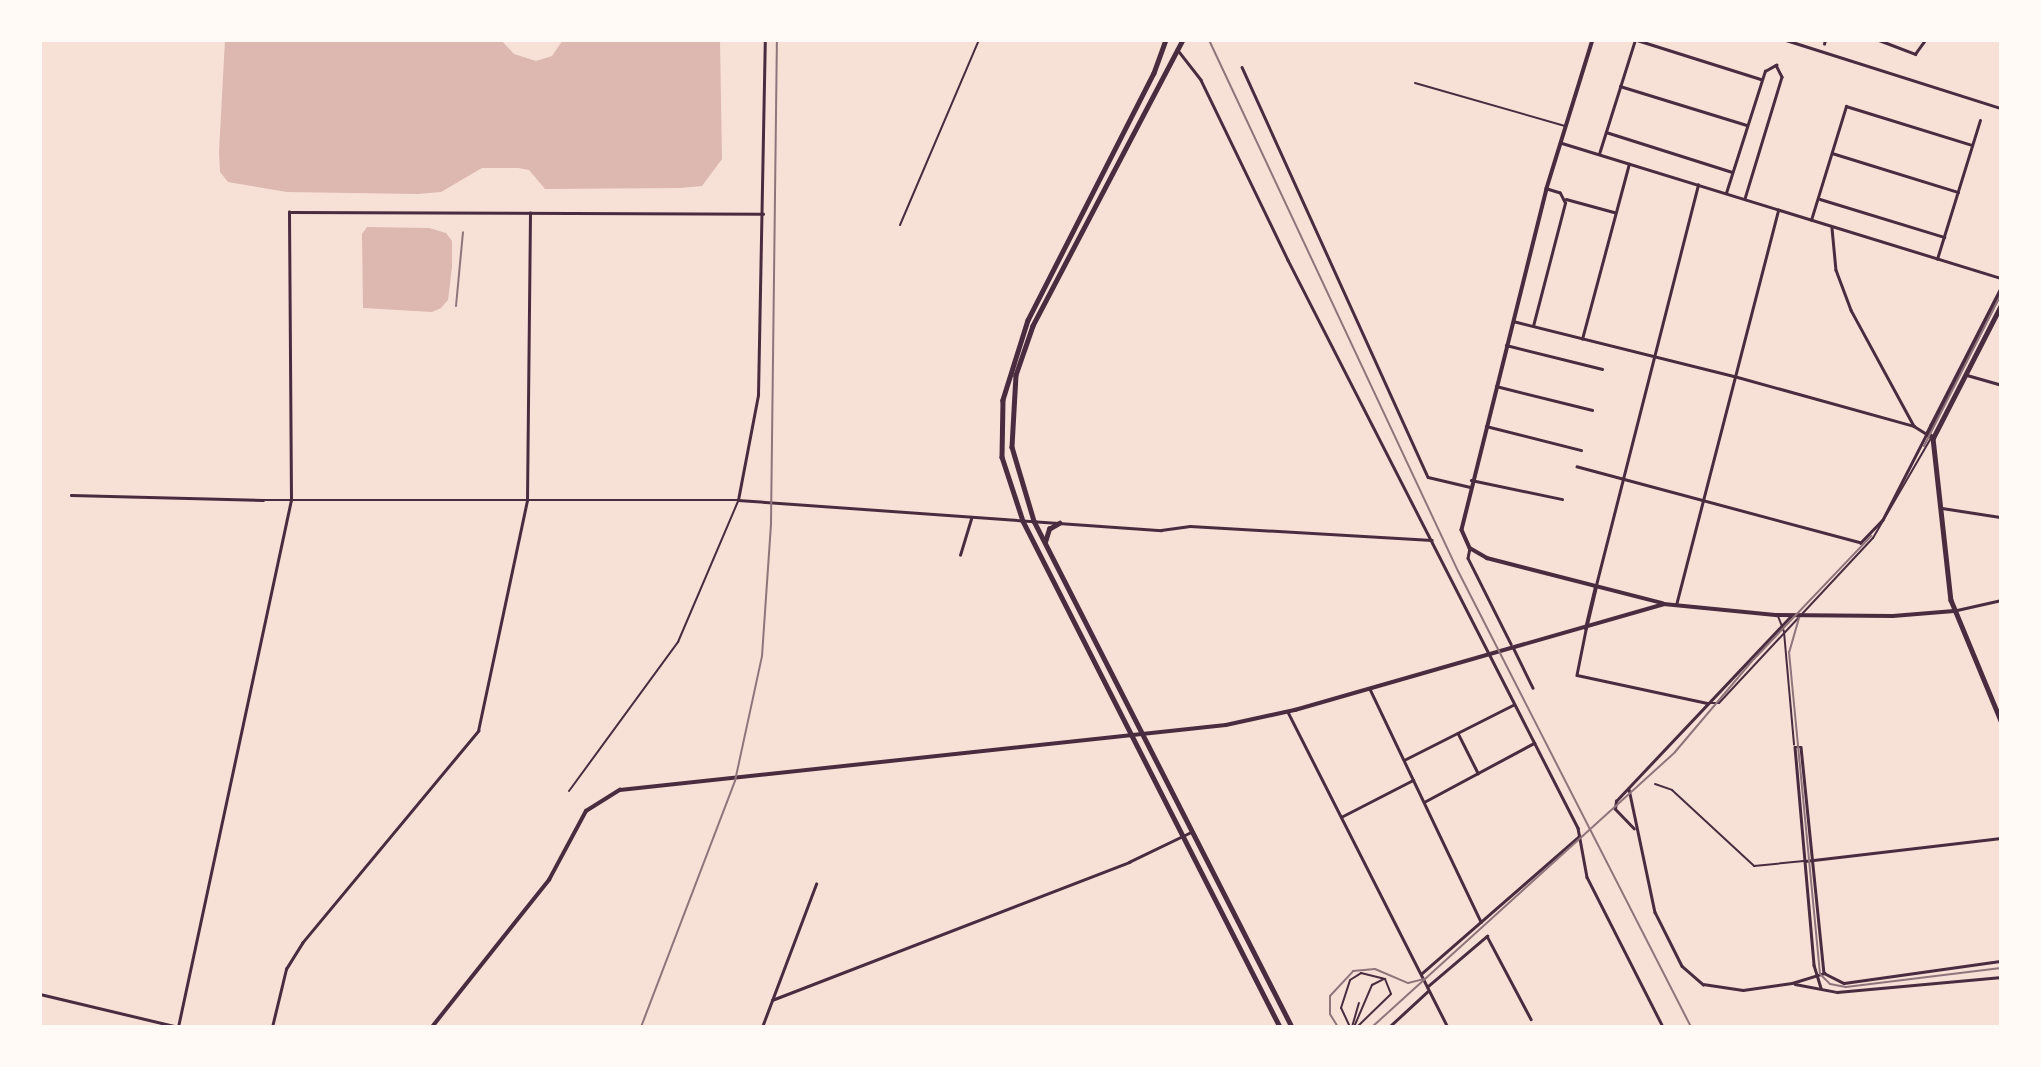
<!DOCTYPE html>
<html>
<head>
<meta charset="utf-8">
<style>
  body { margin:0 }
  #map { position:relative; width:2041px; height:1067px; overflow:hidden; background:#f7e1d7; font-family:Spectral,serif }
  div>[style] { position:absolute }
  [style*='--x'] { left:calc(var(--x)*1px); top:calc(var(--y)*1px); width:calc(var(--w)*1px); rotate:calc(var(--a)*1deg) }
  .water>* { inset:0; background:#dcb8b0 }
  .service>* { height:2px; margin:-1px; padding:0 1px; transform-origin:1px; border-radius:1px; background:#4a2c40 }
  .pedestrian>* { height:2.5px; margin:-1.25px; padding:0 1.25px; transform-origin:1.25px; border-radius:1.25px; background:#4a2c40 }
  .minor>* { height:2.5px; margin:-1.25px; padding:0 1.25px; transform-origin:1.25px; border-radius:1.25px; background:#4a2c40 }
  .tertiary>* { height:3.5px; margin:-1.75px; padding:0 1.75px; transform-origin:1.75px; border-radius:1.75px; background:#4a2c40 }
  .secondary>* { height:4.5px; margin:-2.25px; padding:0 2.25px; transform-origin:2.25px; border-radius:2.25px; background:#4a2c40 }
  .tram>* { height:2px; margin:-1px; padding:0 1px; transform-origin:1px; border-radius:1px; background:#8f747c }
  .rail>* { height:2px; margin:-1px; padding:0 1px; transform-origin:1px; border-radius:1px; background:#8f747c }
  span { translate:-50% -50%; white-space:nowrap; text-align:center; line-height:1.15; -webkit-text-stroke:7px #fffaf5; paint-order:stroke }
  .frame { position:absolute; inset:0; border:42px solid #fffaf5; pointer-events:none }
</style>
</head>
<body>
<div id="map">
  <div class="water">
    <i style="clip-path:polygon(225px 40px,501px 40px,514px 54px,536px 61px,552px 56px,563px 40px,720px 40px,722px 159px,702px 186px,680px 188px,545px 189px,529px 170px,518px 168px,482px 168px,441px 192px,418px 194px,287px 192px,228px 182px,220px 172px,219px 152px)"></i>
    <i style="clip-path:polygon(367px 227px,429px 228px,446px 233px,452px 241px,452px 267px,448px 300px,441px 308px,432px 312px,363px 308px,362px 234px)"></i>
  </div>
  <div class="service">
    <i style="--x:1415;--y:83;--w:156;--a:16"></i>
    <i style="--x:900;--y:225;--w:201;--a:-66.9"></i>
    <i style="--x:1778;--y:616;--w:17;--a:69"></i>
    <i style="--x:1784;--y:632;--w:113;--a:84.9"></i>
    <i style="--x:1709;--y:703;--w:10;--a:0"></i>
    <i style="--x:1719;--y:703;--w:226;--a:-47"></i>
    <i style="--x:1873;--y:538;--w:116;--a:-59.9"></i>
    <i style="--x:1655;--y:784;--w:18;--a:19"></i>
    <i style="--x:1672;--y:790;--w:112;--a:42.8"></i>
    <i style="--x:1754;--y:866;--w:50;--a:-5.7"></i>
    <i style="--x:569;--y:791;--w:185;--a:-53.8"></i>
    <i style="--x:678;--y:642;--w:153;--a:-66.9"></i>
    <i style="--x:1350;--y:1027;--w:21;--a:-115"></i>
    <i style="--x:1341;--y:1008;--w:29;--a:-72"></i>
    <i style="--x:1350;--y:980;--w:13;--a:-32"></i>
    <i style="--x:1361;--y:973;--w:25;--a:14"></i>
    <i style="--x:1385;--y:979;--w:16;--a:68"></i>
    <i style="--x:1391;--y:994;--w:47;--a:135.9"></i>
    <i style="--x:1352;--y:1027;--w:25;--a:-74"></i>
    <i style="--x:1354;--y:1027;--w:46;--a:-66.8"></i>
    <i style="--x:1372;--y:985;--w:13;--a:-27"></i>
  </div>
  <div class="pedestrian">
    <i style="--x:1824;--y:44;--w:4;--a:-76"></i>
  </div>
  <div class="minor">
    <i style="--x:1637;--y:40;--w:130;--a:17.5"></i>
    <i style="--x:1786;--y:40;--w:225;--a:17.6"></i>
    <i style="--x:1879;--y:40;--w:39;--a:21"></i>
    <i style="--x:1915;--y:54;--w:17;--a:-54"></i>
    <i style="--x:1177;--y:49;--w:39;--a:52"></i>
    <i style="--x:1201;--y:80;--w:200;--a:64.2"></i>
    <i style="--x:1288;--y:260;--w:638;--a:62.95"></i>
    <i style="--x:1578;--y:828;--w:50;--a:79.6"></i>
    <i style="--x:1587;--y:877;--w:168;--a:63.1"></i>
    <i style="--x:1242;--y:67;--w:450;--a:65.6"></i>
    <i style="--x:1428;--y:477;--w:43;--a:13.4"></i>
    <i style="--x:1620;--y:86;--w:133;--a:17.1"></i>
    <i style="--x:1606;--y:132;--w:132;--a:17.6"></i>
    <i style="--x:1562;--y:143;--w:459;--a:17.1"></i>
    <i style="--x:1832;--y:153;--w:132;--a:17.2"></i>
    <i style="--x:1599;--y:154;--w:120;--a:-72.5"></i>
    <i style="--x:1726;--y:193;--w:128;--a:-72.3"></i>
    <i style="--x:1765;--y:71;--w:13;--a:-29"></i>
    <i style="--x:1776;--y:65;--w:13;--a:63"></i>
    <i style="--x:1782;--y:77;--w:127;--a:106.9"></i>
    <i style="--x:1566;--y:199;--w:50;--a:15.2"></i>
    <i style="--x:1820;--y:199;--w:130;--a:17"></i>
    <i style="--x:1811;--y:220;--w:119;--a:-72.9"></i>
    <i style="--x:1846;--y:106;--w:132;--a:17.2"></i>
    <i style="--x:1832;--y:228;--w:42;--a:84.6"></i>
    <i style="--x:1836;--y:270;--w:43;--a:69.4"></i>
    <i style="--x:1851;--y:310;--w:132;--a:61.5"></i>
    <i style="--x:1937;--y:259;--w:145;--a:-72.8"></i>
    <i style="--x:1513;--y:321;--w:228;--a:14"></i>
    <i style="--x:1734;--y:376;--w:187;--a:15.5"></i>
    <i style="--x:1914;--y:426;--w:15;--a:32"></i>
    <i style="--x:1927;--y:434;--w:97;--a:117.1"></i>
    <i style="--x:1883;--y:520;--w:32;--a:134"></i>
    <i style="--x:1861;--y:543;--w:294;--a:-165"></i>
    <i style="--x:1533;--y:326;--w:127;--a:-75.4"></i>
    <i style="--x:1565;--y:203;--w:11;--a:-117"></i>
    <i style="--x:1560;--y:193;--w:14;--a:-163"></i>
    <i style="--x:1582;--y:339;--w:181;--a:-75"></i>
    <i style="--x:1506;--y:345;--w:99;--a:14"></i>
    <i style="--x:1967;--y:375;--w:35;--a:16"></i>
    <i style="--x:1496;--y:386;--w:99;--a:14"></i>
    <i style="--x:1486;--y:426;--w:98;--a:14.2"></i>
    <i style="--x:1471;--y:480;--w:93;--a:11.8"></i>
    <i style="--x:71;--y:495;--w:192;--a:1.5"></i>
    <i style="--x:263;--y:500;--w:475;--a:0"></i>
    <i style="--x:738;--y:500;--w:424;--a:4.1"></i>
    <i style="--x:1161;--y:530;--w:29;--a:-8"></i>
    <i style="--x:1190;--y:526;--w:242;--a:3.3"></i>
    <i style="--x:738;--y:500;--w:107;--a:-79.2"></i>
    <i style="--x:758;--y:395;--w:355;--a:-88.9"></i>
    <i style="--x:1942;--y:508;--w:60;--a:8.7"></i>
    <i style="--x:1470;--y:548;--w:10;--a:101"></i>
    <i style="--x:1468;--y:558;--w:96;--a:63.4"></i>
    <i style="--x:960;--y:555;--w:39;--a:-73"></i>
    <i style="--x:1596;--y:585;--w:413;--a:-75.7"></i>
    <i style="--x:1676;--y:605;--w:408;--a:-75.5"></i>
    <i style="--x:1957;--y:610;--w:45;--a:-12.8"></i>
    <i style="--x:1586;--y:630;--w:46;--a:101.3"></i>
    <i style="--x:1577;--y:675;--w:134;--a:12.1"></i>
    <i style="--x:1514;--y:649;--w:43;--a:64"></i>
    <i style="--x:1370;--y:689;--w:258;--a:64.5"></i>
    <i style="--x:1288;--y:712;--w:353;--a:63.1"></i>
    <i style="--x:1458;--y:733;--w:45;--a:63.4"></i>
    <i style="--x:1795;--y:747;--w:219;--a:85"></i>
    <i style="--x:1814;--y:965;--w:24;--a:73"></i>
    <i style="--x:1795;--y:747;--w:6;--a:0"></i>
    <i style="--x:1801;--y:747;--w:227;--a:84.2"></i>
    <i style="--x:1404;--y:760;--w:122;--a:-26.8"></i>
    <i style="--x:1629;--y:789;--w:126;--a:78.1"></i>
    <i style="--x:1655;--y:912;--w:60;--a:63.4"></i>
    <i style="--x:1682;--y:966;--w:28;--a:41"></i>
    <i style="--x:1703;--y:984;--w:40;--a:8.5"></i>
    <i style="--x:1743;--y:990;--w:49;--a:-8.1"></i>
    <i style="--x:1792;--y:983;--w:34;--a:-17"></i>
    <i style="--x:1824;--y:973;--w:22;--a:27"></i>
    <i style="--x:1844;--y:983;--w:159;--a:-8"></i>
    <i style="--x:1424;--y:802;--w:125;--a:-28.2"></i>
    <i style="--x:1341;--y:817;--w:81;--a:-27.2"></i>
    <i style="--x:1634;--y:829;--w:28;--a:-134"></i>
    <i style="--x:1615;--y:809;--w:8;--a:-83"></i>
    <i style="--x:1616;--y:801;--w:256;--a:-46.6"></i>
    <i style="--x:1805;--y:861;--w:197;--a:-6.7"></i>
    <i style="--x:1421;--y:974;--w:210;--a:-41.1"></i>
    <i style="--x:1795;--y:984;--w:43;--a:10.8"></i>
    <i style="--x:1837;--y:992;--w:165;--a:-5.2"></i>
    <i style="--x:1427;--y:987;--w:79;--a:-40.4"></i>
    <i style="--x:1487;--y:936;--w:94;--a:62.1"></i>
    <i style="--x:40;--y:994;--w:143;--a:13.4"></i>
    <i style="--x:772;--y:1000;--w:383;--a:-21.1"></i>
    <i style="--x:1129;--y:862;--w:69;--a:-25.8"></i>
    <i style="--x:178;--y:1027;--w:539;--a:-77.9"></i>
    <i style="--x:291;--y:500;--w:288;--a:-90.4"></i>
    <i style="--x:289;--y:212;--w:474;--a:0.2"></i>
    <i style="--x:272;--y:1027;--w:60;--a:-76.4"></i>
    <i style="--x:286;--y:969;--w:31;--a:-58"></i>
    <i style="--x:302;--y:943;--w:276;--a:-50.3"></i>
    <i style="--x:478;--y:731;--w:236;--a:-78"></i>
    <i style="--x:527;--y:500;--w:287;--a:-89.4"></i>
    <i style="--x:762;--y:1027;--w:153;--a:-69.3"></i>
    <i style="--x:1389;--y:1027;--w:53;--a:-42.7"></i>
  </div>
  <div class="tertiary">
    <i style="--x:1593;--y:40;--w:156;--a:107.2"></i>
    <i style="--x:1547;--y:189;--w:351;--a:104"></i>
    <i style="--x:1462;--y:530;--w:20;--a:66"></i>
    <i style="--x:1470;--y:548;--w:20;--a:30"></i>
    <i style="--x:1487;--y:558;--w:181;--a:14.4"></i>
    <i style="--x:1586;--y:629;--w:43;--a:-76.6"></i>
    <i style="--x:432;--y:1027;--w:188;--a:-51.5"></i>
    <i style="--x:549;--y:880;--w:78;--a:-61.8"></i>
    <i style="--x:586;--y:811;--w:40;--a:-32"></i>
    <i style="--x:620;--y:790;--w:609;--a:-6.12"></i>
    <i style="--x:1226;--y:725;--w:71;--a:-12.3"></i>
    <i style="--x:1295;--y:710;--w:384;--a:-16"></i>
    <i style="--x:1664;--y:604;--w:114;--a:5.6"></i>
    <i style="--x:1777;--y:615;--w:116;--a:0.5"></i>
    <i style="--x:1893;--y:616;--w:61;--a:-4.7"></i>
  </div>
  <div class="secondary">
    <i style="--x:1166;--y:40;--w:35;--a:110"></i>
    <i style="--x:1154;--y:73;--w:277;--a:117"></i>
    <i style="--x:1028;--y:320;--w:84;--a:107.4"></i>
    <i style="--x:1003;--y:400;--w:57;--a:91"></i>
    <i style="--x:1002;--y:457;--w:67;--a:71.8"></i>
    <i style="--x:1023;--y:521;--w:568;--a:63.07"></i>
    <i style="--x:1183;--y:40;--w:323;--a:117.7"></i>
    <i style="--x:1033;--y:326;--w:52;--a:109.1"></i>
    <i style="--x:1016;--y:375;--w:72;--a:93.2"></i>
    <i style="--x:1012;--y:447;--w:77;--a:73.4"></i>
    <i style="--x:1034;--y:521;--w:568;--a:62.98"></i>
    <i style="--x:1933;--y:438;--w:163;--a:83.7"></i>
    <i style="--x:1951;--y:600;--w:131;--a:67.5"></i>
    <i style="--x:1933;--y:438;--w:7;--a:-146"></i>
    <i style="--x:1927;--y:434;--w:9;--a:-63"></i>
    <i style="--x:1931;--y:426;--w:154;--a:-62.9"></i>
    <i style="--x:1933;--y:438;--w:149;--a:-62.9"></i>
    <i style="--x:1045;--y:542;--w:14;--a:-73"></i>
    <i style="--x:1049;--y:529;--w:12;--a:-31"></i>
  </div>
  <div class="tram">
    <i style="--x:1924;--y:446;--w:170;--a:-63.1"></i>
    <i style="--x:1799;--y:618;--w:35;--a:106"></i>
    <i style="--x:1789;--y:652;--w:323;--a:84.5"></i>
    <i style="--x:1820;--y:974;--w:14;--a:45"></i>
    <i style="--x:1830;--y:984;--w:16;--a:11"></i>
    <i style="--x:1846;--y:987;--w:156;--a:-7"></i>
    <i style="--x:1338;--y:1027;--w:15;--a:-122"></i>
    <i style="--x:1330;--y:1014;--w:18;--a:-90"></i>
    <i style="--x:1330;--y:996;--w:34;--a:-47"></i>
    <i style="--x:1353;--y:971;--w:22;--a:-5"></i>
    <i style="--x:1375;--y:969;--w:36;--a:23"></i>
    <i style="--x:1408;--y:983;--w:16;--a:-14"></i>
    <i style="--x:1372;--y:1027;--w:409;--a:-42.2"></i>
    <i style="--x:1675;--y:752;--w:122;--a:-49.7"></i>
    <i style="--x:1754;--y:659;--w:170;--a:-46.4"></i>
  </div>
  <div class="rail">
    <i style="--x:1209;--y:40;--w:586;--a:64.88"></i>
    <i style="--x:1458;--y:571;--w:512;--a:62.93"></i>
    <i style="--x:456;--y:306;--w:74;--a:-84.6"></i>
    <i style="--x:641;--y:1027;--w:263;--a:-69.1"></i>
    <i style="--x:735;--y:781;--w:128;--a:-77.8"></i>
    <i style="--x:762;--y:656;--w:133;--a:-86.1"></i>
    <i style="--x:771;--y:523;--w:483;--a:-89.3"></i>
  </div>
  <div class="frame"></div>
</div>
</body>
</html>
